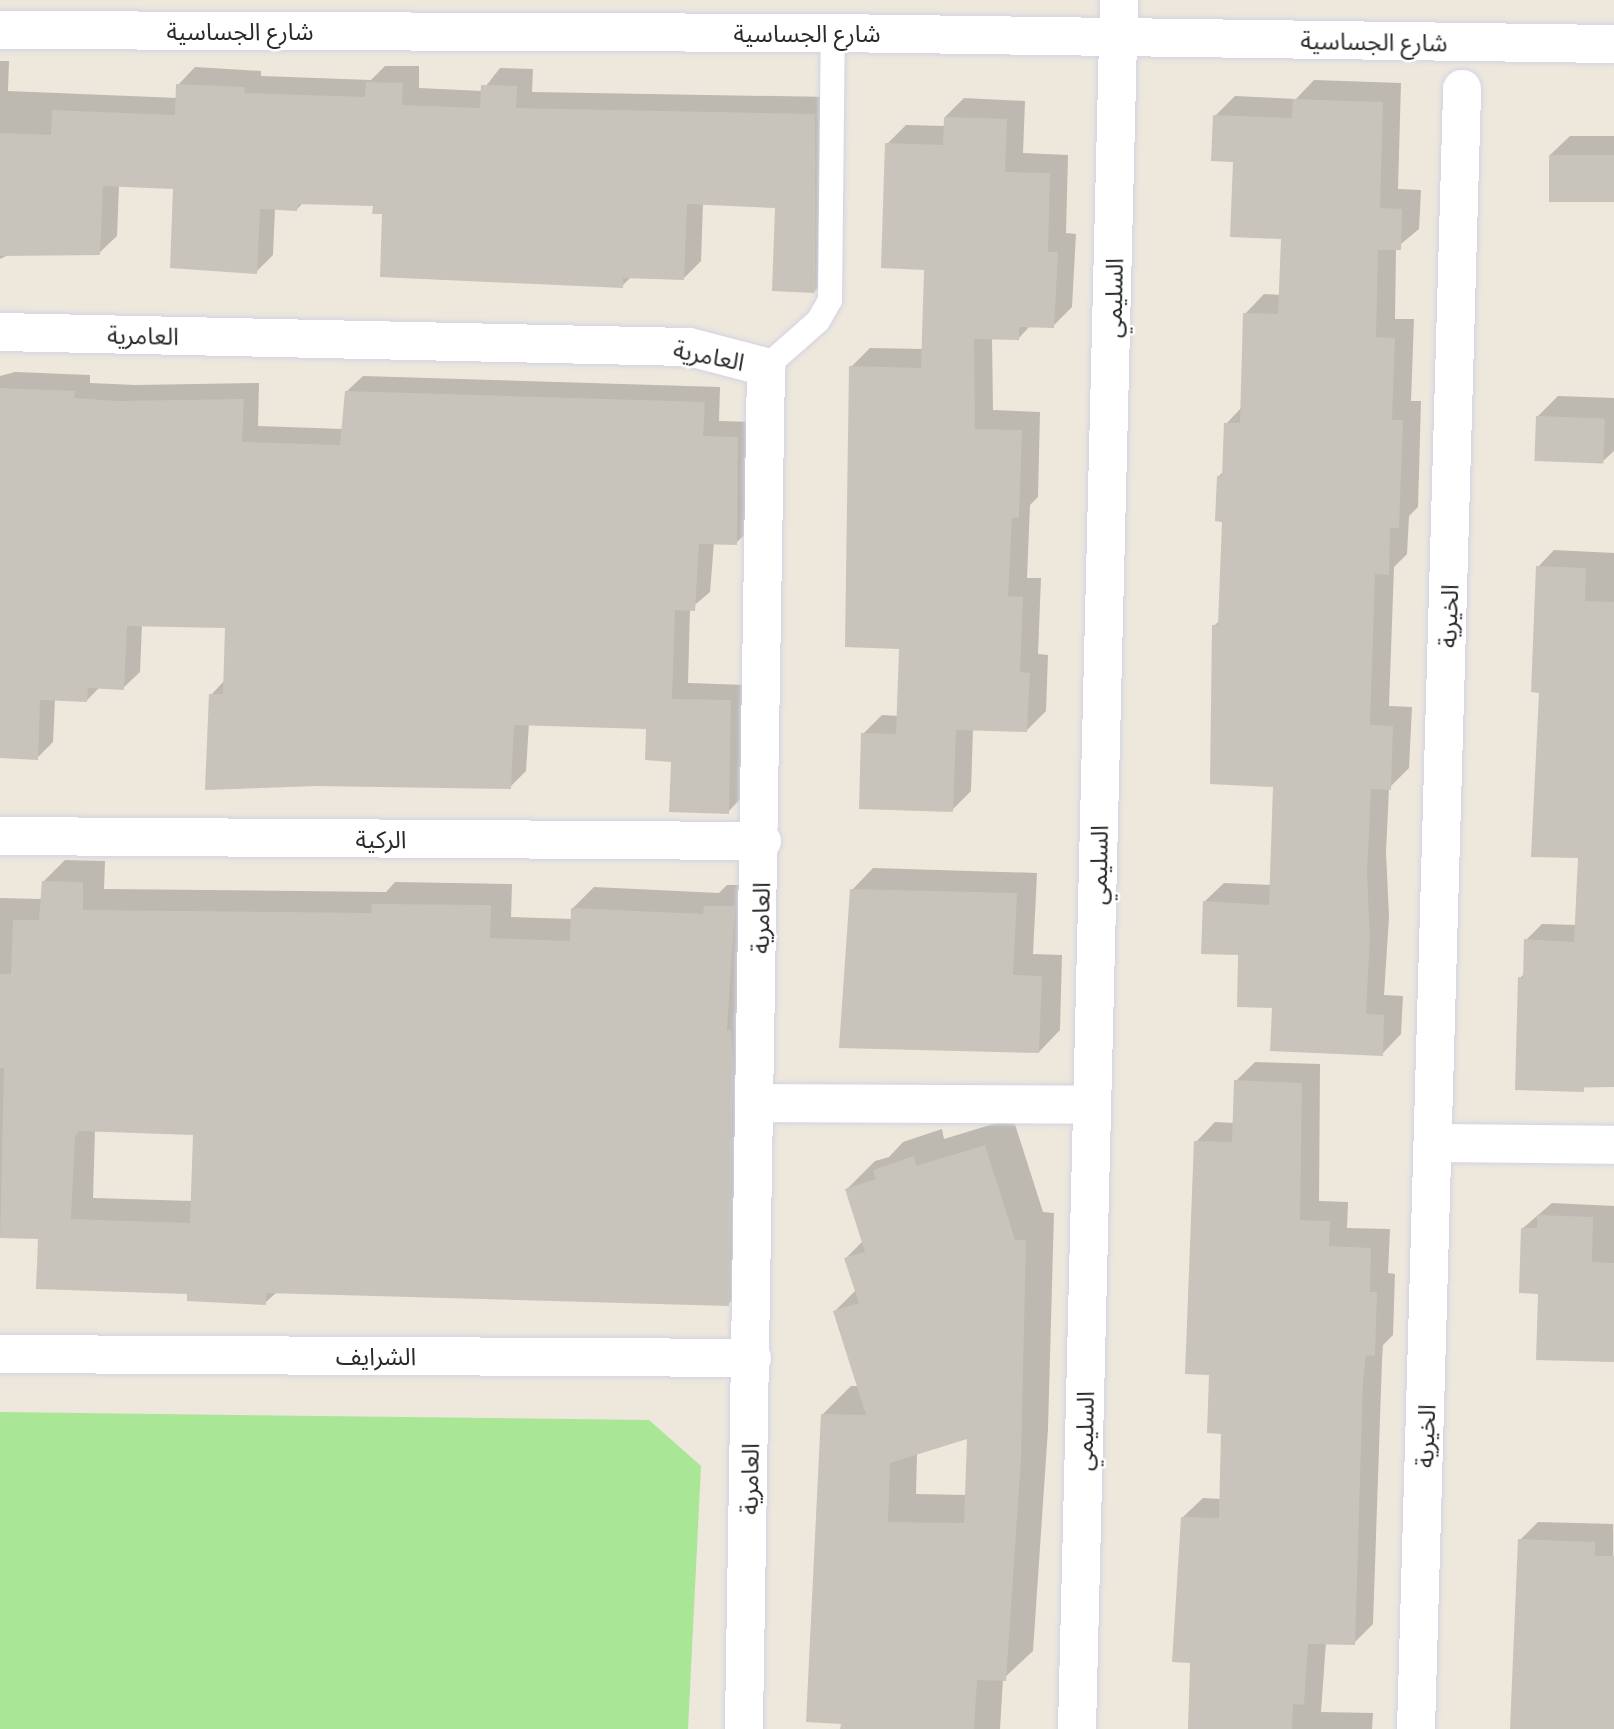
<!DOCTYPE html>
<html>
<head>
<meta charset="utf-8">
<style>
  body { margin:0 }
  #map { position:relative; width:1614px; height:1729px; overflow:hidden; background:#ede7dc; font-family:"Open Sans","Noto Sans Arabic",sans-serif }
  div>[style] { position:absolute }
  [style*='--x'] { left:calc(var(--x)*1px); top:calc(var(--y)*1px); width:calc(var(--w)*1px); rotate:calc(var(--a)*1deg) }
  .green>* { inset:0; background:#a9e696 }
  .shadow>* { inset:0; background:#0003 }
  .building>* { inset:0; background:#c8c4bb; transform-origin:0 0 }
  .roads { filter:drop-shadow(0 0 2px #d1d3e4) drop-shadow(0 0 2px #d1d3e4) }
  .lane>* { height:24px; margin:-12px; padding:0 12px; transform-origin:12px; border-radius:12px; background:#fff }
  .street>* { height:38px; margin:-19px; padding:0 19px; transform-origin:19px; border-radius:19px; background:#fff }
  .secondary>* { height:38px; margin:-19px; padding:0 19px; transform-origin:19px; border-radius:19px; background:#fff }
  span { translate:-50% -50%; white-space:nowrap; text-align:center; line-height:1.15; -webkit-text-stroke:5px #fff; paint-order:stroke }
  .street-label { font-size:24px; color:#2a2a2a }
</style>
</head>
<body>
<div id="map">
  <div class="green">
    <i style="clip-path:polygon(0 1412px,649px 1420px,701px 1466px,688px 1729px,0 1729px)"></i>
  </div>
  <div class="shadow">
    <i style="clip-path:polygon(0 61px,9px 61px,8px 91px,178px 98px,178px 85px,195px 67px,261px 71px,261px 76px,371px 80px,385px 66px,419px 66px,419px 88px,482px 91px,500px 68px,533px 69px,532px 92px,831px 97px,832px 274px,815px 291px,777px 206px,703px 203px,701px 261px,683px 279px,632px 276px,622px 286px,384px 213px,374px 205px,303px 203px,297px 209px,275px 208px,273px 255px,256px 272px,175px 187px,119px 185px,117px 236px,99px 253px,10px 254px,0 259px)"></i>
    <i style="clip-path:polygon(1314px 80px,1401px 83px,1398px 189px,1421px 190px,1419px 229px,1396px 248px,1395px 319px,1414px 319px,1411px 401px,1421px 401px,1418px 507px,1409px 516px,1407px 554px,1394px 567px,1389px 706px,1412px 707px,1409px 768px,1389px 788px,1386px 852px,1389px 917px,1384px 995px,1403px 996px,1401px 1034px,1382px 1054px,1274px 1006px,1204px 902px,1224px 883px,1272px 885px,1275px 785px,1214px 626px,1220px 620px,1224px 520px,1218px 477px,1224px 471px,1226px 424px,1242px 407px,1245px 314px,1264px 294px,1281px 295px,1283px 237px,1235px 160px,1215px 116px,1235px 96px,1296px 99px)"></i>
    <i style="clip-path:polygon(964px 98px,1025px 101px,1023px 153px,1068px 155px,1066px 233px,1076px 234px,1072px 307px,1053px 326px,1031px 325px,1018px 339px,992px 338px,993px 410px,1040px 412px,1038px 497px,1030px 505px,1027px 578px,1041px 578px,1038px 654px,1048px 655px,1046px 711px,1027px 730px,973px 728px,971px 791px,952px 810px,863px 734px,882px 715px,899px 716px,901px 648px,851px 367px,870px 348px,923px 349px,926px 268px,887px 144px,906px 125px,945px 126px,945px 117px)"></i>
    <i style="clip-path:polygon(1570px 136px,1614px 136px,1614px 200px,1550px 155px)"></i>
    <i style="clip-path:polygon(15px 372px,90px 375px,90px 383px,135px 385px,259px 383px,258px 426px,343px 429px,346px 392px,363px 376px,720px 387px,719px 421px,754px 422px,753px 527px,736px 543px,714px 542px,710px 592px,690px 609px,688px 683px,747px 685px,744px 795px,728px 812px,673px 760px,647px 727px,529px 723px,526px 771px,510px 787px,211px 695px,225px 680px,227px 626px,142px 624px,140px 672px,123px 688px,100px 687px,87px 700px,55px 699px,53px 742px,37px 758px,0 757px,0 376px)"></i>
    <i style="clip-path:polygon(1558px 396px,1614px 398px,1614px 473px,1614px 451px,1603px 461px,1538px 416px)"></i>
    <i style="clip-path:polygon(1554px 550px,1614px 553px,1614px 1087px,1517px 1088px,1520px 978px,1525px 973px,1526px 940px,1542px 924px,1577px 925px,1580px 856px,1541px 691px,1538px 567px)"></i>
    <i style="clip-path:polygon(evenodd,65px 860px,105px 861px,104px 889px,386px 892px,395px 882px,512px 884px,511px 917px,572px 919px,572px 909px,594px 887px,719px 893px,727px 885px,756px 885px,750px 1283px,728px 1304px,277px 1292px,265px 1303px,189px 1292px,40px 1237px,0 1236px,0 898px,42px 899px,43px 882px,65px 860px,95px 1130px,195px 1133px,193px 1201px,93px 1198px,95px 1130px)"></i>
    <i style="clip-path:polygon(873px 868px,1037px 873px,1033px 954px,1062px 955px,1060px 1030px,1039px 1052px,852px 890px)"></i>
    <i style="clip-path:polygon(1255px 1062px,1320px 1064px,1319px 1201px,1348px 1202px,1347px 1228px,1390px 1229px,1388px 1273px,1395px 1274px,1393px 1335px,1383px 1345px,1382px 1360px,1373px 1624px,1354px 1643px,1326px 1642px,1321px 1712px,1373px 1713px,1372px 1729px,1190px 1729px,1192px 1661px,1183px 1517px,1203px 1498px,1221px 1499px,1223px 1432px,1211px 1373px,1196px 1142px,1215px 1122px,1234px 1123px,1236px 1081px)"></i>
    <i style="clip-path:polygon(evenodd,1013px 1118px,1043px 1212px,1054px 1213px,1048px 1429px,1033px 1651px,1003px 1679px,1000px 1729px,843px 1729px,823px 1414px,851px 1386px,859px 1386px,835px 1311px,856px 1290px,846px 1258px,863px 1241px,847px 1189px,875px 1161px,889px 1157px,903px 1142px,942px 1129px,944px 1139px,1013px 1118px,969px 1436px,967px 1495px,916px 1494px,917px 1453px,969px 1436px)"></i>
    <i style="clip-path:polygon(1552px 1203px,1614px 1206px,1614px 1360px,1540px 1292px,1523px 1228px)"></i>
    <i style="clip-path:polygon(1538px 1522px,1613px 1524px,1614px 1729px,1511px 1729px,1520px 1540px)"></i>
  </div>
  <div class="building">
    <i style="clip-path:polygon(366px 82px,403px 83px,402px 105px,480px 108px,481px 85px,517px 86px,516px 108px,815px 114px,815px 293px,772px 291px,775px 208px,687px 204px,684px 280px,623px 278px,623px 288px,380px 277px,382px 214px,372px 214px,373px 206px,298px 204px,297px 211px,260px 209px,257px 274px,170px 268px,173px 189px,103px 186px,100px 255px,0 256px,0 133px,51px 135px,52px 110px,175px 115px,176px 84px,245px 87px,244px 93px,365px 97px)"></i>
    <i style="clip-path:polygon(1293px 99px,1383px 102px,1380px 208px,1402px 209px,1401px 250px,1378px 250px,1376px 337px,1395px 338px,1392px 420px,1403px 420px,1399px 528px,1390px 528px,1389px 575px,1375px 574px,1370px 725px,1393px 726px,1391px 790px,1371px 789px,1367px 873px,1370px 938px,1366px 1014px,1384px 1015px,1383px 1056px,1270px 1051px,1272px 1008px,1237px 1007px,1238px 955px,1201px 954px,1203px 901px,1269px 905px,1273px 787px,1210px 784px,1212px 625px,1218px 625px,1222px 522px,1215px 521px,1217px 476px,1222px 476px,1224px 423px,1240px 423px,1243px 313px,1278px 314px,1281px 239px,1230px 237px,1233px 162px,1211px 161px,1213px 115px,1292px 118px)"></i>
    <i style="clip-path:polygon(944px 117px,1007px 119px,1005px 172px,1050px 173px,1048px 252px,1058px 252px,1054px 328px,1019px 327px,1019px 340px,974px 339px,975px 429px,1022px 430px,1019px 518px,1012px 518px,1008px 596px,1023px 597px,1020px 672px,1030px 673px,1027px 732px,956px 730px,953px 812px,859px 809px,861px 733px,896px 734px,899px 649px,845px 647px,849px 366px,921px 368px,924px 270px,881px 268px,885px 143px,943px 145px)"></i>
    <i style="left:1549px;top:155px;width:65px;height:47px"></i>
    <i style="clip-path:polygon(0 388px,75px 391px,74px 398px,117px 401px,244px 399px,242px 442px,340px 445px,345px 391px,705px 402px,703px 436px,738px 437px,737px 545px,699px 544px,695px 611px,675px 610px,672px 699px,731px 700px,729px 814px,669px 812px,671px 762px,645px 760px,646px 729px,514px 725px,511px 789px,316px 786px,205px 790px,209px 694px,223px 694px,225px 628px,127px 626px,124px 690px,88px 688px,87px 702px,40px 700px,38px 760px,0 758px)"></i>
    <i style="left:1536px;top:416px;width:69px;height:45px;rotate:2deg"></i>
    <i style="clip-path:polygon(1536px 566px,1586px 568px,1585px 601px,1614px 602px,1614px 1087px,1584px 1087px,1584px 1092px,1515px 1090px,1518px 977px,1523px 978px,1524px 939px,1574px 942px,1578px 858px,1531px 857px,1539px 693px,1531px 692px)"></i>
    <i style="clip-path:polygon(evenodd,42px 881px,83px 882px,83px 910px,371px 913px,372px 904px,491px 905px,490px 938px,570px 941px,571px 908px,703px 914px,704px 906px,735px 906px,727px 1030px,731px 1030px,733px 1062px,729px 1306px,266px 1293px,266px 1305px,187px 1301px,187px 1294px,36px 1289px,38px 1239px,0 1238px,4px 1068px,0 1068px,0 974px,11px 974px,13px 920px,39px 920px,42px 881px,79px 1131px,193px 1135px,190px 1223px,71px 1219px,75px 1137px,79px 1131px)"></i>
    <i style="clip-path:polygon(850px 889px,1017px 893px,1013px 975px,1042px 976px,1039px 1053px,839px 1048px)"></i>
    <i style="clip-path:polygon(1234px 1080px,1302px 1083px,1300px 1220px,1330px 1221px,1329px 1246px,1371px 1248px,1370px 1292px,1377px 1292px,1375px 1356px,1366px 1355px,1363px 1381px,1355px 1645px,1308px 1644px,1304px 1705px,1293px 1704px,1292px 1729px,1188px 1729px,1190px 1663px,1172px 1662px,1181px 1517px,1219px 1518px,1221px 1434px,1207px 1433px,1209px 1375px,1185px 1374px,1194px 1141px,1232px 1142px)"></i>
    <i style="clip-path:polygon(evenodd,985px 1145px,1015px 1240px,1026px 1240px,1021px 1459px,1006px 1681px,977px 1680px,974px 1729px,840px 1729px,841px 1724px,806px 1722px,821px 1414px,866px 1415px,833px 1311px,859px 1303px,844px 1258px,865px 1252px,845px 1189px,876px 1179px,873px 1170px,914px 1156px,916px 1166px,985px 1145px,967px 1439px,964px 1523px,888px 1522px,890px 1463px,967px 1439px)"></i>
    <i style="clip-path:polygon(1537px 1215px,1593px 1217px,1592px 1262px,1614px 1263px,1614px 1362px,1536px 1360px,1538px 1294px,1519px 1293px,1521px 1228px,1537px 1228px)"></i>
    <i style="clip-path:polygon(1518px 1539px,1595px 1542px,1595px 1556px,1614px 1556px,1614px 1729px,1510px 1729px)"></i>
  </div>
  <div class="roads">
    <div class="lane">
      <i style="--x:766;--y:367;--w:69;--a:-41.5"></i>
      <i style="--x:818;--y:321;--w:24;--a:-60"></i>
      <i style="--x:830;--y:300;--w:267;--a:-89.4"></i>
    </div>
    <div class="street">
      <i style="--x:0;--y:332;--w:689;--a:1.25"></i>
      <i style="--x:689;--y:347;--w:80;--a:14.6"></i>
      <i style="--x:766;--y:367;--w:1362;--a:90.93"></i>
      <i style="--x:0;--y:836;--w:762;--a:0.38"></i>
      <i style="--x:756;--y:1103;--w:336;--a:0.3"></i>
      <i style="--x:1434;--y:1143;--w:180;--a:0.6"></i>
      <i style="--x:0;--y:1354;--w:752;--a:0.3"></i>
      <i style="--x:1077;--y:1729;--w:1730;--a:-88.61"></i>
      <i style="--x:1416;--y:1729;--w:1641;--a:-88.39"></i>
    </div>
    <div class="secondary">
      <i style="--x:0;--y:30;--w:833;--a:0.21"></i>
      <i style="--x:833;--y:33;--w:781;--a:0.81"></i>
    </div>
  </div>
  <div class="street-label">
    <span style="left:240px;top:31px">شارع الجساسية</span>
    <span style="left:807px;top:33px">شارع الجساسية</span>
    <span style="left:1374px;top:41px;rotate:1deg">شارع الجساسية</span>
    <span style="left:1113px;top:298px;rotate:-89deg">السليمي</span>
    <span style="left:143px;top:335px;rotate:1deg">العامرية</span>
    <span style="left:709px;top:355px;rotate:11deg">العامرية</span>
    <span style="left:1448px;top:616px;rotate:-88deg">الخيرية</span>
    <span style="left:381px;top:839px">الركية</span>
    <span style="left:1098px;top:865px;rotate:-89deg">السليمي</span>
    <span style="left:760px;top:918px;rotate:-89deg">العامرية</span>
    <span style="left:376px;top:1356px">الشرايف</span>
    <span style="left:1084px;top:1431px;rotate:-89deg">السليمي</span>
    <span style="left:1425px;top:1436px;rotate:-88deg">الخيرية</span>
    <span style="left:749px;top:1479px;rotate:-89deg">العامرية</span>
  </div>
</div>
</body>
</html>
